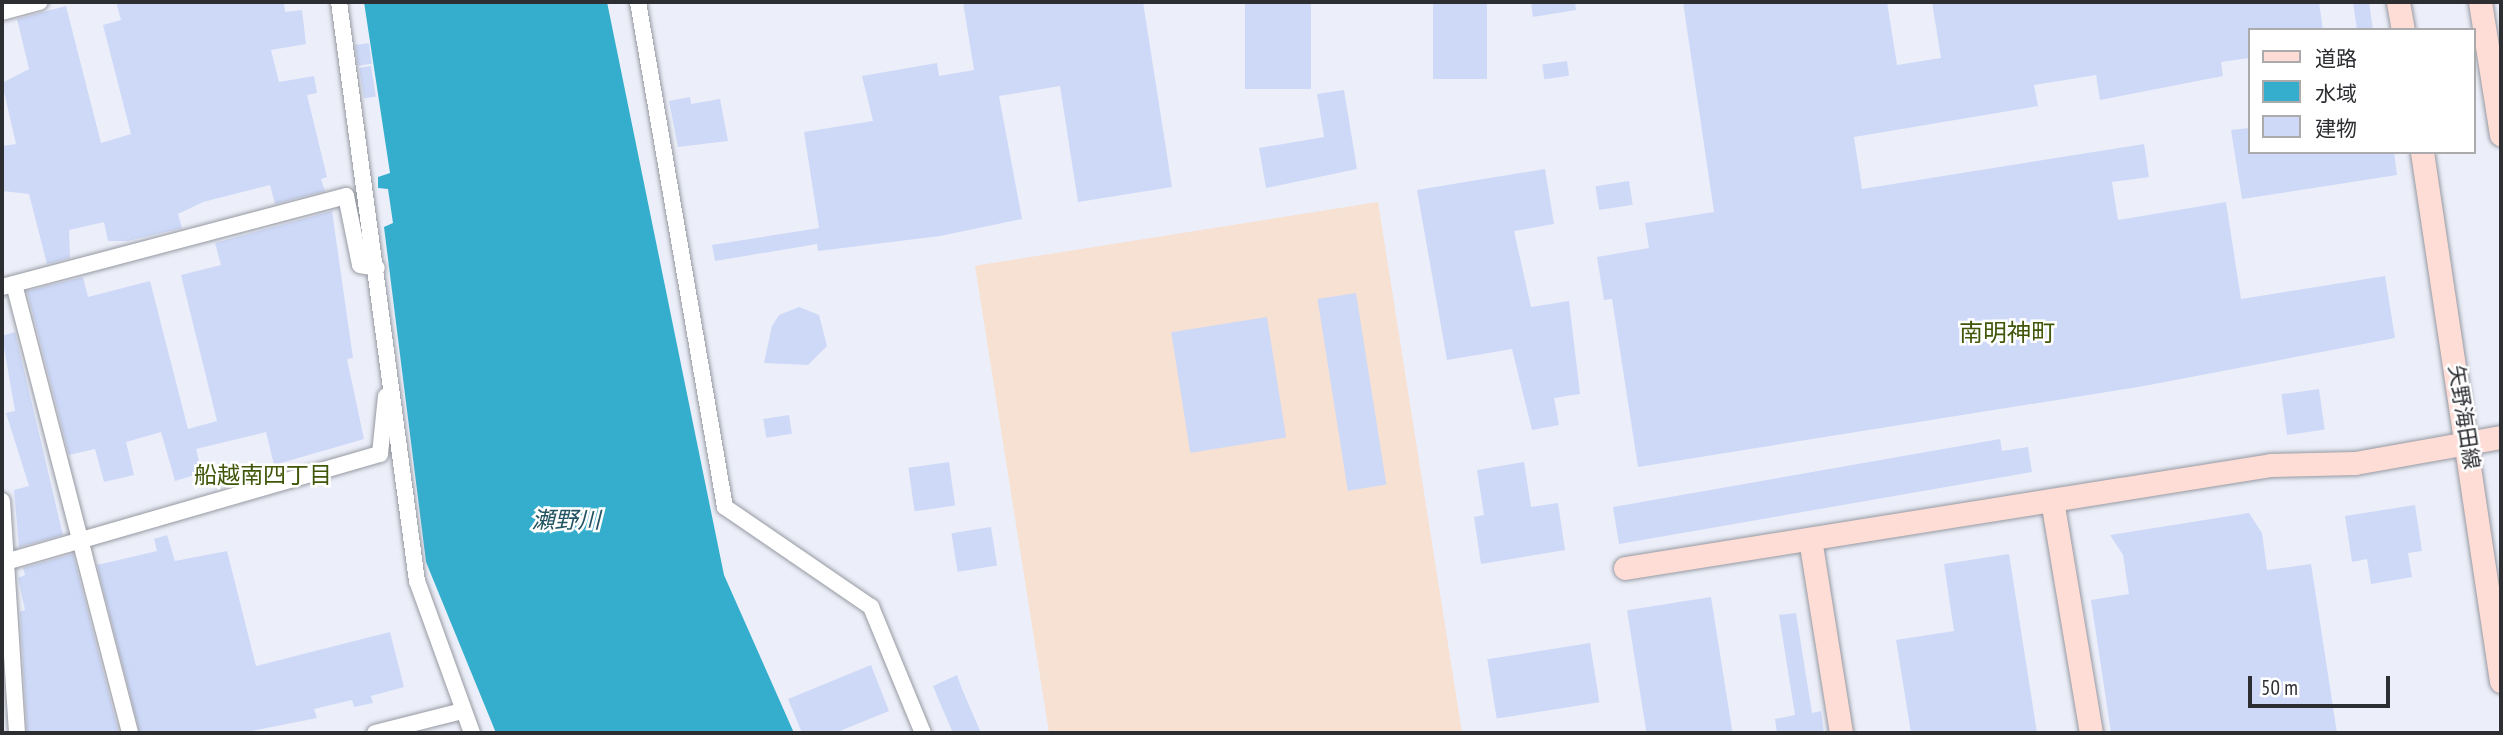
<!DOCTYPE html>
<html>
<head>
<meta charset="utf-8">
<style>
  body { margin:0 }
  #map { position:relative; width:2503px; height:735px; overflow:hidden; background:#eceff9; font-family:"PT Sans Narrow","Noto Sans JP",sans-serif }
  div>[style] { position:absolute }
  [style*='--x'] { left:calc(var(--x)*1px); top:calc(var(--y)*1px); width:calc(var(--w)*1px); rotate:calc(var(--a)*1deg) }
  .industrial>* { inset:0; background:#f6e1d3; transform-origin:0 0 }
  .water>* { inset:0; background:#35aecd }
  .building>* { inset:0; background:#ced9f8; transform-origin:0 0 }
  .roads { filter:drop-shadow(0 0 2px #9699a1) drop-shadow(0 0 2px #9699a1) }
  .street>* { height:16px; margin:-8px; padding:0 8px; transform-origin:8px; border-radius:8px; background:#fff }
  .secondary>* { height:23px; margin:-11.5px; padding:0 11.5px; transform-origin:11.5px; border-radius:11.5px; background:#feddd6 }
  span { translate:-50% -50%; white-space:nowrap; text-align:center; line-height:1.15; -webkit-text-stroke:5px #fff; paint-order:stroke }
  .street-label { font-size:21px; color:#2d2e32 }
  .neighbourhood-label { font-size:23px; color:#405609 }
  .water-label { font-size:23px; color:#235462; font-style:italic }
  .quarter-label { font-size:24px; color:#405609 }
  .frame { position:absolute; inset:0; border:4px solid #2d2e32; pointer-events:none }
  .legend { position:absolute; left:2248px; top:28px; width:228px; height:126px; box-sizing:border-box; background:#fff; border:2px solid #ababad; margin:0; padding:9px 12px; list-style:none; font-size:21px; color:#2d2e32 }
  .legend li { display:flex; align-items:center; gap:14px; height:35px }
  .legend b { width:35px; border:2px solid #ababad }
  .scale { position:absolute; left:2248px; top:676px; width:142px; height:32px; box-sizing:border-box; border:4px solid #2d2e32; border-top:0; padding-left:9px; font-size:21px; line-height:24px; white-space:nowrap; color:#2d2e32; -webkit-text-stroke:5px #fff; paint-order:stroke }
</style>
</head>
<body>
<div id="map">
  <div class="industrial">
    <i style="left:1378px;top:202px;width:538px;height:408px;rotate:81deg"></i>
  </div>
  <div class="water">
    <i style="clip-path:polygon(364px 2px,607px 2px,724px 575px,794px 733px,496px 733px,426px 562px,384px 227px,393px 223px,388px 189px,378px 188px,378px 177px,390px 173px)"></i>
  </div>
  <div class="building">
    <i style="clip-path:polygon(116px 2px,284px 2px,285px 12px,302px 10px,306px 44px,271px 50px,279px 82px,314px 76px,317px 93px,307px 95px,327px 177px,321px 179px,325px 191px,275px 204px,270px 185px,203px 202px,178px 214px,182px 228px,128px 241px,108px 241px,104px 222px,69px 230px,70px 258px,47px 264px,29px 194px,2px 191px,2px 146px,16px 144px,2px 83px,29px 69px,17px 19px,66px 6px,101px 143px,131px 134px,103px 25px,121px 20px)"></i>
    <i style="clip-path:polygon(963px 2px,1143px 2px,1172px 187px,1078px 202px,1060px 86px,999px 96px,1022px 219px,940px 236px,818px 251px,817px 244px,715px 261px,712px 245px,819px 228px,804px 132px,873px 121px,862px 76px,937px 63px,939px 76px,974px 70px)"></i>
    <i style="left:1245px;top:2px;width:66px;height:87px"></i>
    <i style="left:1433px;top:2px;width:54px;height:77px"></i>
    <i style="clip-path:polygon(1531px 2px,1575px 2px,1576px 10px,1533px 17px)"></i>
    <i style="clip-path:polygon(1683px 2px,1887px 2px,1897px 65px,1941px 58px,1932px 2px,2319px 2px,2323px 30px,2249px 30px,2249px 58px,2221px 62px,2223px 76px,2100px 100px,2096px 75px,2034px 85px,2038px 106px,1854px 137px,1862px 189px,2144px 144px,2149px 177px,2112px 182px,2118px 220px,2226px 202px,2241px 299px,2385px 276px,2395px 338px,2144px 386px,1638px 467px,1612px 299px,1604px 300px,1597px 257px,1649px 248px,1645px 223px,1714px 212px)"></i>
    <i style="clip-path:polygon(2353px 2px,2369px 2px,2373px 30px,2357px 30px)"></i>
    <i style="left:369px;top:43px;width:21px;height:14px;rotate:82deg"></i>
    <i style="left:1567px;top:61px;width:15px;height:25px;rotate:82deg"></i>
    <i style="left:371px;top:66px;width:31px;height:12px;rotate:81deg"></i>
    <i style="clip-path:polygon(1344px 90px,1357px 169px,1266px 188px,1259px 148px,1324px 137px,1317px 94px)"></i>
    <i style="clip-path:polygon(690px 97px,691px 104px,720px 99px,728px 141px,678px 147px,669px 101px)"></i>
    <i style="clip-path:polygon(2249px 128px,2249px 152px,2394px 152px,2397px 175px,2242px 199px,2231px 130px)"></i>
    <i style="clip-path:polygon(1545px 169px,1554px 224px,1514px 231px,1531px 307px,1569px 301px,1580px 394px,1554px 398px,1559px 425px,1532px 430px,1512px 349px,1447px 360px,1417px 190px)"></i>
    <i style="left:1629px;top:181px;width:24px;height:34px;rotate:81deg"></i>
    <i style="clip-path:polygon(332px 211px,353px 358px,347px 359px,364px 439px,274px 465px,266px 432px,196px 449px,202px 473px,175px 481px,161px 432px,126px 442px,134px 475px,104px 482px,95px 449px,69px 455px,27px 291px,83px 277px,88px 297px,150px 281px,188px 429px,217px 421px,181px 275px,221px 265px,215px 243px)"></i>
    <i style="left:1356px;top:293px;width:194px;height:39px;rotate:81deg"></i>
    <i style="clip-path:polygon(799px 307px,819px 315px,827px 346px,808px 365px,764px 363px,772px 326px,779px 315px)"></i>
    <i style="left:1267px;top:317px;width:122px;height:97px;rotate:81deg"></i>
    <i style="clip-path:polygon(15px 332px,63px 535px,19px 547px,14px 490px,29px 486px,6px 413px,15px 411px,2px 336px)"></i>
    <i style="left:2319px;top:389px;width:41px;height:38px;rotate:82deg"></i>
    <i style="left:789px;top:415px;width:19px;height:26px;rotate:81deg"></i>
    <i style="clip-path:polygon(2000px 439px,2002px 451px,2028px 447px,2032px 472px,1619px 544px,1613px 507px)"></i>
    <i style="left:949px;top:462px;width:44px;height:41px;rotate:82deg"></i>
    <i style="clip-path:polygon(1524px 462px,1531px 507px,1558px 503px,1565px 550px,1481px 564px,1474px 517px,1484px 515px,1477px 470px)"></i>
    <i style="clip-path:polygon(2415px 505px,2422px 551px,2408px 553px,2412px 577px,2371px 584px,2367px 559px,2352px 562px,2345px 516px)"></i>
    <i style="clip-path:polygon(2249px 513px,2262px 533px,2267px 570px,2311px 564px,2337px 733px,2111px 733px,2091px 600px,2129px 594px,2123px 555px,2110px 535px)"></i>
    <i style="left:991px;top:527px;width:39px;height:40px;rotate:81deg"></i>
    <i style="clip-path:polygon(167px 535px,175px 561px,227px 551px,256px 666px,390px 632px,404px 687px,371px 696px,373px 703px,354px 707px,352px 700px,314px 709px,317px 718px,241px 733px,140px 733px,97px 565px,157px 551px,154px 539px)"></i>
    <i style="clip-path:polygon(73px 554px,119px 733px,27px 733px,20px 612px,25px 610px,18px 578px,25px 575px,23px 568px)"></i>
    <i style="clip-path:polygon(2009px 554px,2037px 733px,1911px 733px,1896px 640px,1954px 631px,1944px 564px)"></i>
    <i style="left:1711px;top:597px;width:138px;height:85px;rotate:81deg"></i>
    <i style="clip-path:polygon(1796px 613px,1812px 713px,1821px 711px,1824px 733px,1777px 733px,1775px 719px,1795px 715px,1779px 615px)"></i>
    <i style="left:1590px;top:643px;width:60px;height:104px;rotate:81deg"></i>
    <i style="clip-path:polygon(871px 665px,889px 711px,835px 733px,802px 733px,788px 699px)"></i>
    <i style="clip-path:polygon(957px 675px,962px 689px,981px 733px,953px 733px,940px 703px,933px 686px)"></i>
  </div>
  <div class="roads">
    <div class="street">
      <i style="--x:339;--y:2;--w:584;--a:82.33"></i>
      <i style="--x:417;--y:581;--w:162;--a:70.1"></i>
      <i style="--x:638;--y:2;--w:512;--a:80.23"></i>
      <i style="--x:725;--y:507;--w:177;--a:34.4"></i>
      <i style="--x:871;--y:607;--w:136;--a:67.6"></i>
      <i style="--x:2;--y:12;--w:39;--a:-15"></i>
      <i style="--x:14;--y:284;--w:464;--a:75.5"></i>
      <i style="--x:2;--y:287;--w:356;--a:-14.8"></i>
      <i style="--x:346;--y:196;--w:70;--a:78.5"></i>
      <i style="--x:360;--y:265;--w:17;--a:10"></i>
      <i style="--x:2;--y:501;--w:232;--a:86.3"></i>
      <i style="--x:2;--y:563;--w:393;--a:-16.1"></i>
      <i style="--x:380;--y:454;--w:58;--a:-84.1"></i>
      <i style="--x:375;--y:733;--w:90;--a:-14.2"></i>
    </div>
    <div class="secondary">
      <i style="--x:2398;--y:2;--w:28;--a:80"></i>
      <i style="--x:2480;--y:2;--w:134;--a:81"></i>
      <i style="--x:2422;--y:152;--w:535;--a:81.51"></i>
      <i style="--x:2052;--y:500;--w:236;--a:80.5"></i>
      <i style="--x:1810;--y:539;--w:196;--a:80.9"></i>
      <i style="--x:1625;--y:568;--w:654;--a:-9.06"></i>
      <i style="--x:2271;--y:465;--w:84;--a:-1.4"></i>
      <i style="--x:2355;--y:463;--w:148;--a:-10.1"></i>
    </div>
  </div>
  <div class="street-label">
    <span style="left:2464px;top:417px;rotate:81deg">矢野海田線</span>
  </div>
  <div class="neighbourhood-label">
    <span style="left:263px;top:475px">船越南四丁目</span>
  </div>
  <div class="water-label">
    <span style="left:566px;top:520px">瀬野川</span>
  </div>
  <div class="quarter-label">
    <span style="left:2007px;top:333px">南明神町</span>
  </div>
  <div class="frame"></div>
  <ul class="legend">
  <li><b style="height:9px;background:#feddd6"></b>道路</li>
  <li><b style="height:19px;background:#35aecd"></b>水域</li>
  <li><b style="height:19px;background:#ced9f8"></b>建物</li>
  </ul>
  <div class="scale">50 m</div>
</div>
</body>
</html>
